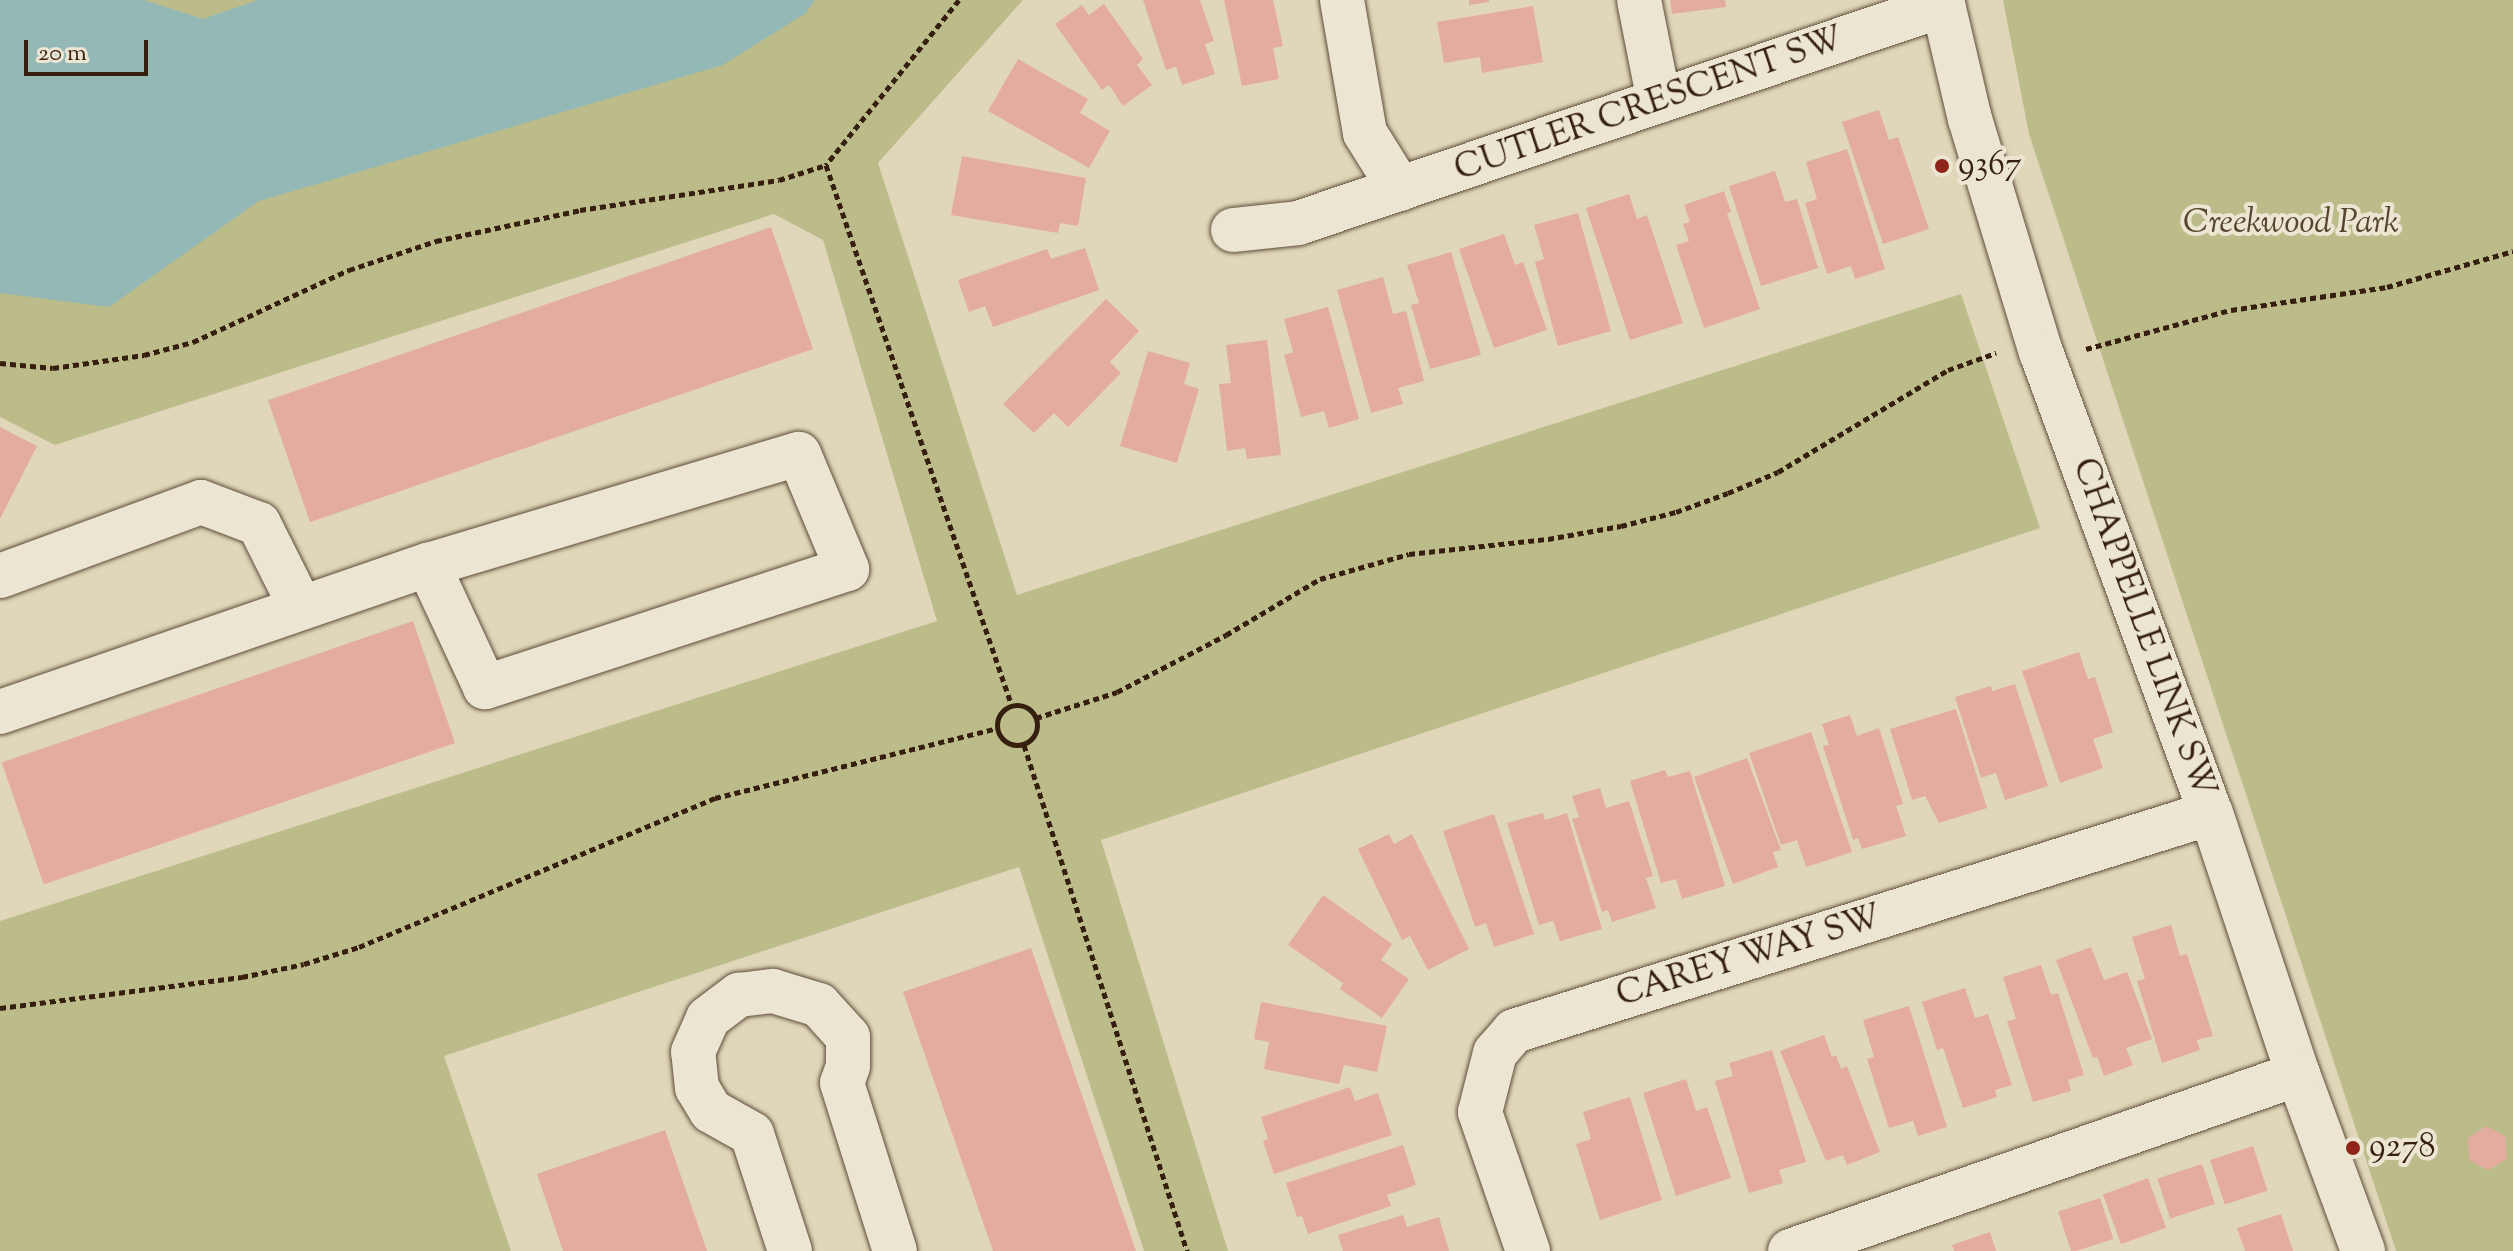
<!DOCTYPE html>
<html>
<head>
<meta charset="utf-8">
<style>
  body { margin:0 }
  #map { position:relative; width:2513px; height:1251px; overflow:hidden; background:#e0d7ba; font-family:"Sorts Mill Goudy",serif }
  div>[style] { position:absolute }
  [style*='--x'] { left:calc(var(--x)*1px); top:calc(var(--y)*1px); width:calc(var(--w)*1px); rotate:calc(var(--a)*1deg) }
  .green>* { inset:0; background:#bbbc8a }
  .water>* { inset:0; background:#94b8b5 }
  .building>* { inset:0; background:#e3ac9f; transform-origin:0 0 }
  .path>* { height:5px; margin-top:-2.5px; transform-origin:0; background:repeating-linear-gradient(90deg,#361f0f 0 6px,transparent 0 10px) }
  .path>.ring { margin:-2.5px; padding:0; box-sizing:content-box; background:none; border:5px solid #361f0f; border-radius:50% }
  .roads { filter:drop-shadow(0 0 2px #604d3a) drop-shadow(0 0 2px #604d3a) }
  .minor>* { height:44px; margin:-22px; padding:0 22px; transform-origin:22px; border-radius:22px; background:#ebe5d2 }
  .dots>* { width:22px; height:22px; translate:-50% -50%; box-sizing:border-box; border:4px solid #ebe5d2; border-radius:50% }
  span { translate:-50% -50%; white-space:nowrap; text-align:center; line-height:1.15; -webkit-text-stroke:8px #ebe5d2; paint-order:stroke }
  .street-label { font-size:34px; color:#361f0f }
  .poi-label { font-size:34px; color:#361f0f }
  .left { translate:0 -50%; text-align:left }
  .park-label { font-size:34px; color:#57462e; font-style:italic }
  .scale { position:absolute; left:24px; top:40px; width:124px; height:36px; box-sizing:border-box; border:4px solid #361f0f; border-top:0; padding-left:10px; font-size:24px; line-height:28px; white-space:nowrap; color:#361f0f; -webkit-text-stroke:6px #ebe5d2; paint-order:stroke }
</style>
</head>
<body>
<div id="map">
  <div class="green">
    <i style="clip-path:polygon(0 0,1023px 0,878px 163px,1017px 595px,1961px 294px,2040px 528px,1101px 840px,1228px 1251px,1144px 1251px,1019px 867px,444px 1056px,511px 1251px,0 1251px,0 921px,937px 621px,823px 240px,774px 214px,55px 445px,0 417px)"></i>
    <i style="clip-path:polygon(2003px 0,2513px 0,2513px 1251px,2396px 1251px,2029px 134px)"></i>
  </div>
  <div class="water">
    <i style="clip-path:polygon(0 0,144px 0,203px 19px,258px 0,815px 0,806px 13px,723px 65px,259px 201px,109px 307px,0 293px)"></i>
  </div>
  <div class="building">
    <i style="clip-path:polygon(1143px 0,1200px 0,1214px 41px,1205px 44px,1215px 74px,1182px 85px,1176px 67px,1166px 70px)"></i>
    <i style="clip-path:polygon(1224px 0,1273px 0,1283px 46px,1273px 48px,1279px 79px,1242px 86px)"></i>
    <i style="clip-path:polygon(1469px 0,1489px 0,1489px 2px,1469px 5px)"></i>
    <i style="clip-path:polygon(1670px 0,1725px 0,1726px 7px,1672px 14px)"></i>
    <i style="clip-path:polygon(1104px 4px,1143px 59px,1137px 65px,1152px 85px,1123px 106px,1109px 85px,1102px 90px,1055px 24px,1082px 5px,1089px 15px)"></i>
    <i style="clip-path:polygon(1533px 6px,1543px 62px,1482px 73px,1480px 57px,1444px 63px,1437px 22px)"></i>
    <i style="clip-path:polygon(1018px 59px,1088px 99px,1080px 113px,1110px 131px,1089px 168px,988px 111px)"></i>
    <i style="clip-path:polygon(1879px 110px,1889px 140px,1898px 137px,1929px 229px,1883px 244px,1842px 122px)"></i>
    <i style="clip-path:polygon(1847px 149px,1885px 269px,1855px 279px,1851px 266px,1827px 274px,1805px 203px,1817px 199px,1806px 162px)"></i>
    <i style="clip-path:polygon(962px 156px,1086px 178px,1078px 226px,1060px 223px,1058px 233px,951px 215px)"></i>
    <i style="clip-path:polygon(1775px 171px,1785px 202px,1797px 199px,1818px 268px,1761px 286px,1729px 186px)"></i>
    <i style="clip-path:polygon(1724px 191px,1731px 212px,1727px 213px,1760px 309px,1704px 328px,1676px 245px,1689px 241px,1683px 224px,1690px 222px,1684px 205px)"></i>
    <i style="clip-path:polygon(1629px 194px,1637px 219px,1647px 215px,1683px 323px,1630px 340px,1586px 208px)"></i>
    <i style="clip-path:polygon(1578px 213px,1611px 331px,1558px 346px,1535px 262px,1544px 259px,1534px 225px)"></i>
    <i style="left:771px;top:227px;width:129px;height:532px;rotate:71deg"></i>
    <i style="clip-path:polygon(1504px 234px,1515px 265px,1523px 262px,1547px 330px,1494px 348px,1459px 249px)"></i>
    <i style="clip-path:polygon(1085px 248px,1099px 290px,993px 327px,985px 306px,969px 312px,958px 280px,1047px 249px,1051px 259px)"></i>
    <i style="clip-path:polygon(1451px 252px,1481px 355px,1430px 369px,1411px 305px,1419px 303px,1407px 265px)"></i>
    <i style="clip-path:polygon(1383px 277px,1393px 314px,1406px 311px,1424px 381px,1398px 388px,1403px 404px,1371px 413px,1337px 290px)"></i>
    <i style="clip-path:polygon(1106px 299px,1139px 331px,1110px 362px,1121px 373px,1068px 427px,1054px 413px,1034px 433px,1003px 404px)"></i>
    <i style="clip-path:polygon(1328px 307px,1359px 419px,1329px 428px,1324px 411px,1301px 417px,1284px 355px,1293px 352px,1284px 319px)"></i>
    <i style="clip-path:polygon(1267px 340px,1281px 455px,1247px 459px,1245px 448px,1227px 451px,1219px 384px,1231px 383px,1226px 345px)"></i>
    <i style="clip-path:polygon(1148px 351px,1190px 363px,1184px 384px,1199px 389px,1177px 463px,1120px 446px)"></i>
    <i style="clip-path:polygon(0 427px,37px 446px,0 519px)"></i>
    <i style="left:413px;top:621px;width:129px;height:435px;rotate:71deg"></i>
    <i style="clip-path:polygon(2079px 652px,2088px 679px,2095px 677px,2113px 732px,2093px 739px,2103px 768px,2060px 783px,2022px 671px)"></i>
    <i style="clip-path:polygon(2015px 684px,2048px 786px,2005px 800px,1996px 773px,1981px 778px,1955px 697px,1991px 686px,1992px 691px)"></i>
    <i style="clip-path:polygon(1956px 709px,1987px 808px,1939px 823px,1925px 796px,1912px 800px,1890px 729px)"></i>
    <i style="clip-path:polygon(1850px 715px,1857px 736px,1879px 728px,1903px 804px,1896px 806px,1906px 836px,1862px 849px,1858px 838px,1853px 840px,1823px 746px,1829px 745px,1822px 724px)"></i>
    <i style="clip-path:polygon(1811px 732px,1852px 852px,1806px 867px,1797px 840px,1781px 845px,1749px 753px)"></i>
    <i style="clip-path:polygon(1747px 758px,1781px 850px,1773px 852px,1778px 867px,1733px 884px,1694px 777px)"></i>
    <i style="clip-path:polygon(1665px 770px,1668px 777px,1690px 771px,1725px 886px,1682px 899px,1676px 879px,1661px 883px,1630px 781px)"></i>
    <i style="clip-path:polygon(1600px 788px,1606px 808px,1629px 801px,1653px 876px,1646px 878px,1656px 908px,1612px 922px,1608px 910px,1602px 912px,1572px 819px,1579px 817px,1572px 796px)"></i>
    <i style="clip-path:polygon(1543px 813px,1545px 820px,1567px 813px,1602px 929px,1560px 941px,1553px 921px,1539px 925px,1507px 823px)"></i>
    <i style="clip-path:polygon(1494px 814px,1534px 934px,1494px 947px,1486px 923px,1475px 927px,1443px 831px)"></i>
    <i style="clip-path:polygon(1389px 834px,1394px 844px,1412px 834px,1469px 949px,1428px 970px,1410px 936px,1402px 940px,1358px 849px)"></i>
    <i style="clip-path:polygon(1323px 895px,1392px 944px,1381px 960px,1409px 979px,1382px 1018px,1340px 989px,1343px 983px,1288px 945px)"></i>
    <i style="clip-path:polygon(2171px 925px,2180px 956px,2187px 954px,2213px 1036px,2197px 1040px,2200px 1050px,2162px 1063px,2137px 981px,2145px 979px,2132px 937px)"></i>
    <i style="clip-path:polygon(2091px 947px,2104px 980px,2127px 972px,2152px 1039px,2126px 1048px,2133px 1065px,2104px 1076px,2097px 1057px,2093px 1058px,2056px 960px)"></i>
    <i style="clip-path:polygon(1031px 948px,1136px 1251px,993px 1251px,903px 992px)"></i>
    <i style="clip-path:polygon(2041px 965px,2051px 995px,2058px 993px,2084px 1075px,2068px 1080px,2071px 1091px,2033px 1102px,2007px 1021px,2016px 1019px,2003px 977px)"></i>
    <i style="clip-path:polygon(1965px 988px,1975px 1018px,1988px 1014px,2012px 1085px,1995px 1090px,1997px 1097px,1963px 1108px,1943px 1048px,1937px 1050px,1922px 1002px)"></i>
    <i style="clip-path:polygon(1261px 1002px,1387px 1026px,1377px 1072px,1344px 1065px,1339px 1084px,1264px 1069px,1269px 1042px,1254px 1039px)"></i>
    <i style="clip-path:polygon(1909px 1006px,1947px 1127px,1918px 1136px,1913px 1121px,1889px 1128px,1867px 1059px,1874px 1057px,1863px 1020px)"></i>
    <i style="clip-path:polygon(1824px 1035px,1832px 1057px,1836px 1055px,1841px 1069px,1847px 1066px,1880px 1152px,1847px 1165px,1843px 1155px,1826px 1161px,1780px 1051px)"></i>
    <i style="clip-path:polygon(1772px 1050px,1806px 1162px,1779px 1170px,1783px 1183px,1749px 1193px,1715px 1081px,1733px 1076px,1729px 1063px)"></i>
    <i style="clip-path:polygon(1686px 1079px,1696px 1111px,1707px 1107px,1731px 1178px,1676px 1196px,1643px 1093px)"></i>
    <i style="clip-path:polygon(1350px 1087px,1355px 1101px,1378px 1093px,1392px 1135px,1274px 1174px,1263px 1141px,1268px 1139px,1261px 1117px)"></i>
    <i style="clip-path:polygon(1630px 1097px,1662px 1200px,1600px 1220px,1576px 1144px,1591px 1139px,1583px 1112px)"></i>
    <i style="clip-path:polygon(2486px 1126px,2505px 1136px,2507px 1159px,2488px 1170px,2469px 1160px,2468px 1138px)"></i>
    <i style="clip-path:polygon(665px 1130px,707px 1251px,563px 1251px,537px 1174px)"></i>
    <i style="clip-path:polygon(1403px 1145px,1416px 1185px,1387px 1195px,1391px 1206px,1308px 1234px,1302px 1216px,1297px 1217px,1286px 1183px)"></i>
    <i style="left:2253px;top:1146px;width:47px;height:45px;rotate:72deg"></i>
    <i style="left:2202px;top:1164px;width:42px;height:47px;rotate:72deg"></i>
    <i style="left:2148px;top:1178px;width:53px;height:48px;rotate:70deg"></i>
    <i style="left:2100px;top:1198px;width:43px;height:44px;rotate:72deg"></i>
    <i style="clip-path:polygon(2281px 1214px,2293px 1251px,2245px 1251px,2237px 1228px)"></i>
    <i style="clip-path:polygon(1403px 1215px,1407px 1227px,1439px 1217px,1449px 1251px,1343px 1251px,1338px 1235px)"></i>
    <i style="clip-path:polygon(1990px 1232px,1996px 1251px,1954px 1251px,1952px 1245px)"></i>
  </div>
  <div class="path">
    <i style="--x:959;--y:0;--w:212;--a:128.9"></i>
    <i style="--x:826;--y:165;--w:572;--a:71.03"></i>
    <i style="--x:2086;--y:349;--w:150;--a:-15.1"></i>
    <i style="--x:2231;--y:310;--w:158;--a:-8.4"></i>
    <i style="--x:2387;--y:287;--w:131;--a:-15.9"></i>
    <i style="--x:0;--y:363;--w:53;--a:5.4"></i>
    <i style="--x:53;--y:368;--w:92;--a:-8.1"></i>
    <i style="--x:144;--y:355;--w:51;--a:-14.9"></i>
    <i style="--x:193;--y:342;--w:172;--a:-24.8"></i>
    <i style="--x:349;--y:270;--w:92;--a:-18.4"></i>
    <i style="--x:436;--y:241;--w:147;--a:-12.1"></i>
    <i style="--x:580;--y:210;--w:201;--a:-8.6"></i>
    <i style="--x:779;--y:180;--w:49;--a:-17.7"></i>
    <i class="ring" style="left:997px;top:705px;width:35px;height:35px"></i>
    <i style="--x:1036;--y:718;--w:85;--a:-17.8"></i>
    <i style="--x:1117;--y:692;--w:123;--a:-27.6"></i>
    <i style="--x:1226;--y:635;--w:109;--a:-30.8"></i>
    <i style="--x:1320;--y:579;--w:92;--a:-15.7"></i>
    <i style="--x:1409;--y:554;--w:140;--a:-6.2"></i>
    <i style="--x:1548;--y:539;--w:74;--a:-10.1"></i>
    <i style="--x:1621;--y:526;--w:57;--a:-14.3"></i>
    <i style="--x:1676;--y:512;--w:55;--a:-20.1"></i>
    <i style="--x:1728;--y:493;--w:54;--a:-22.8"></i>
    <i style="--x:1778;--y:472;--w:198;--a:-31"></i>
    <i style="--x:1948;--y:370;--w:51;--a:-19.5"></i>
    <i style="--x:1024;--y:745;--w:532;--a:72.14"></i>
    <i style="--x:0;--y:1008;--w:244;--a:-7.3"></i>
    <i style="--x:242;--y:977;--w:63;--a:-11.8"></i>
    <i style="--x:304;--y:964;--w:58;--a:-17.2"></i>
    <i style="--x:359;--y:947;--w:386;--a:-22.7"></i>
    <i style="--x:715;--y:798;--w:291;--a:-13.9"></i>
  </div>
  <div class="roads">
    <div class="minor">
      <i style="--x:1342;--y:0;--w:135;--a:80.2"></i>
      <i style="--x:1365;--y:133;--w:66;--a:58"></i>
      <i style="--x:1639;--y:0;--w:103;--a:78.8"></i>
      <i style="--x:1942;--y:0;--w:122;--a:76.8"></i>
      <i style="--x:1970;--y:119;--w:244;--a:73.1"></i>
      <i style="--x:2041;--y:352;--w:491;--a:69.8"></i>
      <i style="--x:2211;--y:813;--w:275;--a:71.6"></i>
      <i style="--x:2298;--y:1074;--w:189;--a:69.8"></i>
      <i style="--x:1233;--y:230;--w:65;--a:-6.1"></i>
      <i style="--x:1298;--y:223;--w:681;--a:-18.67"></i>
      <i style="--x:0;--y:576;--w:214;--a:-20.2"></i>
      <i style="--x:201;--y:502;--w:62;--a:20.8"></i>
      <i style="--x:259;--y:524;--w:94;--a:63.4"></i>
      <i style="--x:0;--y:712;--w:453;--a:-19"></i>
      <i style="--x:428;--y:565;--w:387;--a:-16.7"></i>
      <i style="--x:799;--y:454;--w:125;--a:67.3"></i>
      <i style="--x:847;--y:569;--w:381;--a:161.9"></i>
      <i style="--x:485;--y:687;--w:135;--a:-115"></i>
      <i style="--x:790;--y:1251;--w:123;--a:-108"></i>
      <i style="--x:752;--y:1134;--w:47;--a:-150.7"></i>
      <i style="--x:711;--y:1111;--w:27;--a:-121"></i>
      <i style="--x:697;--y:1088;--w:36;--a:-96"></i>
      <i style="--x:693;--y:1052;--w:37;--a:-66"></i>
      <i style="--x:708;--y:1018;--w:39;--a:-37"></i>
      <i style="--x:739;--y:995;--w:34;--a:-7"></i>
      <i style="--x:773;--y:991;--w:48;--a:16.9"></i>
      <i style="--x:819;--y:1005;--w:43;--a:47.8"></i>
      <i style="--x:848;--y:1037;--w:29;--a:90"></i>
      <i style="--x:848;--y:1066;--w:18;--a:109"></i>
      <i style="--x:842;--y:1083;--w:176;--a:72.5"></i>
      <i style="--x:1528;--y:1251;--w:147;--a:-109.1"></i>
      <i style="--x:1480;--y:1112;--w:61;--a:-75.7"></i>
      <i style="--x:1495;--y:1053;--w:29;--a:-49"></i>
      <i style="--x:1514;--y:1031;--w:730;--a:-17.37"></i>
      <i style="--x:1790;--y:1251;--w:538;--a:-19.21"></i>
    </div>
  </div>
  <div class="dots">
    <i style="left:1942px;top:166px;background:#8f2418"></i>
    <i style="left:2353px;top:1148px;background:#8f2418"></i>
  </div>
  <div class="street-label">
    <span style="left:1649px;top:105px;rotate:-19deg">CUTLER CRESCENT SW</span>
    <span style="left:2143px;top:628px;rotate:70deg">CHAPPELLE LINK SW</span>
    <span style="left:1749px;top:957px;rotate:-17deg">CAREY WAY SW</span>
  </div>
  <div class="poi-label">
    <span class="left" style="left:1958px;top:166px">9367</span>
    <span class="left" style="left:2369px;top:1148px">9278</span>
  </div>
  <div class="park-label">
    <span style="left:2291px;top:224px">Creekwood Park</span>
  </div>
  <div class="scale">20 m</div>
</div>
</body>
</html>
